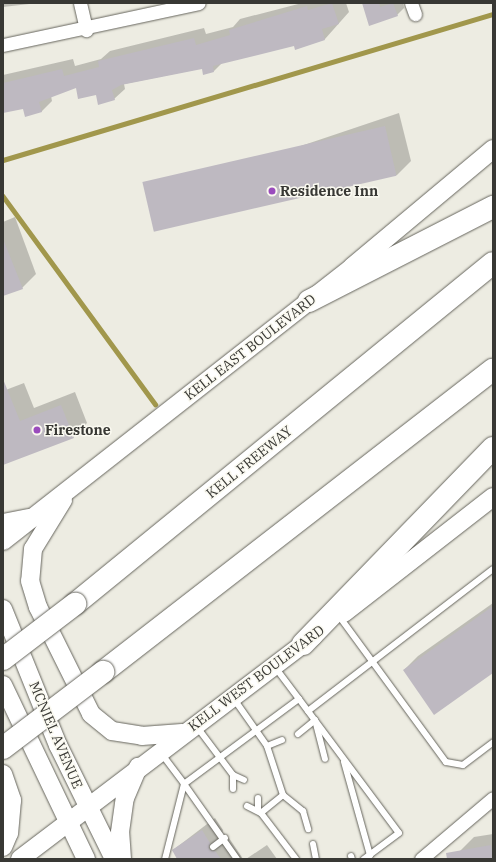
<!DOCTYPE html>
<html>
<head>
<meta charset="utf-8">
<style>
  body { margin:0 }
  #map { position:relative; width:496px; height:862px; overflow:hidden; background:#edece2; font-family:"IBM Plex Serif",serif }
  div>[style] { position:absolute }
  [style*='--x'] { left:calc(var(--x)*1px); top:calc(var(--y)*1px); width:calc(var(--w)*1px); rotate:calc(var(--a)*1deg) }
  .shadow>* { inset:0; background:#0003 }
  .stream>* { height:4.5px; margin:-2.25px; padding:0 2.25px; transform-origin:2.25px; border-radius:2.25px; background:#a1974c }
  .building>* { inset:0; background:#beb9c1; transform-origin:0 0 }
  .roads { filter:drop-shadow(0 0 1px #66655d) drop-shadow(0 0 1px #66655d) }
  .lane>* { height:6px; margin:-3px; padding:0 3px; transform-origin:3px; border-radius:3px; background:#fff }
  .street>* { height:13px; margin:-6.5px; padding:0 6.5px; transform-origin:6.5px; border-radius:6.5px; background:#fff }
  .secondary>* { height:18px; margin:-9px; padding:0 9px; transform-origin:9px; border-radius:9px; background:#fff }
  .highway>* { height:22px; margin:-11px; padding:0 11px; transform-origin:11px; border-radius:11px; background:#fff }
  .bridges { filter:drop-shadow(0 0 1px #66655d) drop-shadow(0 0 1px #66655d) }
  .highway-bridge>* { height:22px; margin:-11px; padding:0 11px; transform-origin:11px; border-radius:11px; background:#fff }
  .dots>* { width:11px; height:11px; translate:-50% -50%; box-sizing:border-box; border:2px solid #faf9f0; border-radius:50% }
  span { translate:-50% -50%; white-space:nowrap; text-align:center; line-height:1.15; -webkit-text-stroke:3px #faf9f0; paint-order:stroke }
  .poi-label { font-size:14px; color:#383834; font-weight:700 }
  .left { translate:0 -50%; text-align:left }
  .street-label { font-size:14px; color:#383834 }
  .frame { position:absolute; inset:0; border:4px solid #383834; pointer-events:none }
</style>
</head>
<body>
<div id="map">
  <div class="shadow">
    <i style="clip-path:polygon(3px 3px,38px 3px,3px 7px)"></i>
    <i style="clip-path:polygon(302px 3px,346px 3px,349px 12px,325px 39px,296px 48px,295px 45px,222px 63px,214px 71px,203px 68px,124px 84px,125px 89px,114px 99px,76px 86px,51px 96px,52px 101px,41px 112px,24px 107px,3px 112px,3px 75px,73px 59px,75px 66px,101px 59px,110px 51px,204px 28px,206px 34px,233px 27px,240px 19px)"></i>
    <i style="clip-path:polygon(363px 3px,403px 3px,404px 8px,397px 15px)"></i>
    <i style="clip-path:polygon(399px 113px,411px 161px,397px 175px,150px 206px,164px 192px)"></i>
    <i style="clip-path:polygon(15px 217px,36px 274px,22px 288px,3px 295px,3px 222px)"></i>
    <i style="clip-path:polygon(24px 383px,34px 408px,75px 392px,87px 423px,73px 437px,3px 464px,3px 391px)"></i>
    <i style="clip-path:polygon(493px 603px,493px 672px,404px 670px,418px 656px)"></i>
    <i style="clip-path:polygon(215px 818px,223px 830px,222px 836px,229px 838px,243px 859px,179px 859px,173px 850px)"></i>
    <i style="clip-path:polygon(493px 834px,493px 859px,462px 859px,460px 851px,474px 837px)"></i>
    <i style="clip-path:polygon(267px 845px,277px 859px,246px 859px)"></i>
  </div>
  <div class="stream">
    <i style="--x:3;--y:160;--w:511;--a:-16.59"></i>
    <i style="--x:3;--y:196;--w:258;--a:53.8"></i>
  </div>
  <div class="building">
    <i style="clip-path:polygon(332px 3px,339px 24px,322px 29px,325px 40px,295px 50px,294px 46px,213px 66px,214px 72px,203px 75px,202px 69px,121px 85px,112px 90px,115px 100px,98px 105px,96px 95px,78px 99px,76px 88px,39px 102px,42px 112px,25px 117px,23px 109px,3px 113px,3px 83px,62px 69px,64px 76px,99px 67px,98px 61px,194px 38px,196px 45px,230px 35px,229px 30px,307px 6px,308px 10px)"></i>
    <i style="clip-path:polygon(362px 3px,379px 3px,380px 7px,393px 3px,398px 16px,369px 26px)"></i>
    <i style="left:385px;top:126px;width:51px;height:249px;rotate:77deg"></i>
    <i style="clip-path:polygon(3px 239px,23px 289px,3px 296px)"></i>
    <i style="clip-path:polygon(3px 379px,20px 421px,61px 405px,74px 438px,3px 465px)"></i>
    <i style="clip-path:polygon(493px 606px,493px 673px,434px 715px,403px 670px)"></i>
    <i style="clip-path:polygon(202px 830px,210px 843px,209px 849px,215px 851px,221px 859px,177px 859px,172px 850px)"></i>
    <i style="clip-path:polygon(491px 845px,493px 859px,447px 859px,446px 853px)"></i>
  </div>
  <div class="roads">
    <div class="lane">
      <i style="--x:339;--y:616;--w:181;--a:53.8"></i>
      <i style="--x:446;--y:762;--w:17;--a:10"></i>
      <i style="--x:463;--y:765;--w:38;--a:-37"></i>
      <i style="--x:234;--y:699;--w:57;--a:54.9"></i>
      <i style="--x:299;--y:699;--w:167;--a:53.3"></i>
      <i style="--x:399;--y:833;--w:44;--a:143.4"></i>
      <i style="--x:308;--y:711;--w:233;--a:-37.5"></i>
      <i style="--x:197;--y:727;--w:60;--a:53.1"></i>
      <i style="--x:233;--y:775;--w:14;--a:90"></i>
      <i style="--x:298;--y:734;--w:22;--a:-39"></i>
      <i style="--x:315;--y:720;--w:40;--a:75.6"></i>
      <i style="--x:282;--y:740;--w:16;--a:158"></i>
      <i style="--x:267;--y:746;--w:52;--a:71.9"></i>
      <i style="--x:283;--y:795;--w:26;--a:39"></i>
      <i style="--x:303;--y:811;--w:19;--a:74"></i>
      <i style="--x:161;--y:753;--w:39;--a:53"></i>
      <i style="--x:184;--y:784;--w:77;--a:104.2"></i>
      <i style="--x:344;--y:762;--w:97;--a:74.4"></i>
      <i style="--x:233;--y:775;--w:12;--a:24"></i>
      <i style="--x:283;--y:795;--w:28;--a:141"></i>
      <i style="--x:261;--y:813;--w:58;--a:52.7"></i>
      <i style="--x:247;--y:806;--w:16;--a:27"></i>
      <i style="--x:258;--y:809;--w:11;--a:-90"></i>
      <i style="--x:313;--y:844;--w:15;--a:79"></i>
      <i style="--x:213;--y:847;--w:15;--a:-37"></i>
      <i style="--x:351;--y:856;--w:3;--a:72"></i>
      <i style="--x:237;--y:859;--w:92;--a:-125.2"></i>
      <i style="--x:184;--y:784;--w:143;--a:-36.5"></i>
      <i style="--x:299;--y:699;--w:40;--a:-127"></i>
    </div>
    <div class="street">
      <i style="--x:80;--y:3;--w:28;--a:77"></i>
      <i style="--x:411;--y:3;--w:12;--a:70"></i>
      <i style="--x:3;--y:45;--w:200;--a:-12.1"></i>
      <i style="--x:421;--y:859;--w:94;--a:-40.3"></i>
    </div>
    <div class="secondary">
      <i style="--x:63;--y:500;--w:57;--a:121.5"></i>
      <i style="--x:33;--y:549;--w:32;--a:95"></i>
      <i style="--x:30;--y:581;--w:27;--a:73"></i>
      <i style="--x:38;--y:607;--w:119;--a:63.6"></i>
      <i style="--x:91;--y:714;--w:27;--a:39"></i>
      <i style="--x:112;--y:731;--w:30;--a:9"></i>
      <i style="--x:142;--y:736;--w:40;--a:-4.3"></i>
      <i style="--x:3;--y:523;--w:26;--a:-11"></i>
      <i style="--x:3;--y:541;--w:444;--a:-38.1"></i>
      <i style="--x:352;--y:267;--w:184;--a:-39.9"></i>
      <i style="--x:3;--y:609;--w:147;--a:68"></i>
      <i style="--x:58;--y:745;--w:127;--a:63.8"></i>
      <i style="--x:344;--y:613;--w:189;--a:-37.9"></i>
      <i style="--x:3;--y:685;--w:193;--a:64.5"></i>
      <i style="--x:3;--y:774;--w:28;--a:71"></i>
      <i style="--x:12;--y:800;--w:33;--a:95"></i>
      <i style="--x:9;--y:833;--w:15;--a:113"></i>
      <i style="--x:20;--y:859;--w:369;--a:-37.2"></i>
      <i style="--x:122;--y:859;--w:27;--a:-94"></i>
      <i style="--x:120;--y:832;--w:34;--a:-82"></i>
      <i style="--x:125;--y:798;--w:34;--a:-67"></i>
    </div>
    <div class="highway">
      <i style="--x:309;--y:301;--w:207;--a:-27.1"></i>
      <i style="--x:75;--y:604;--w:539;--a:-39.21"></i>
      <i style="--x:303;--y:644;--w:273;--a:-45.9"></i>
      <i style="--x:103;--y:672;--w:493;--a:-37.8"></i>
    </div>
  </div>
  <div class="bridges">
    <div class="highway-bridge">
      <i style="--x:3;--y:659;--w:91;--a:-37.4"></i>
      <i style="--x:3;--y:748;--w:126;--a:-37.2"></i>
    </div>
  </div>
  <div class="dots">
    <i style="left:272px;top:191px;background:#9a4cbd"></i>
    <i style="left:37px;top:430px;background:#9a4cbd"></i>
  </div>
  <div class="poi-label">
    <span class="left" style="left:280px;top:191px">Residence Inn</span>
    <span class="left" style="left:45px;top:430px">Firestone</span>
  </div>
  <div class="street-label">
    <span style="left:250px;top:347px;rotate:-38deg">KELL EAST BOULEVARD</span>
    <span style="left:249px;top:462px;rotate:-39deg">KELL FREEWAY</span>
    <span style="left:256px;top:678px;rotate:-37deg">KELL WEST BOULEVARD</span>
    <span style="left:56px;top:735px;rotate:67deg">MCNIEL AVENUE</span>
  </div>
  <div class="frame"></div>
</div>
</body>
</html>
